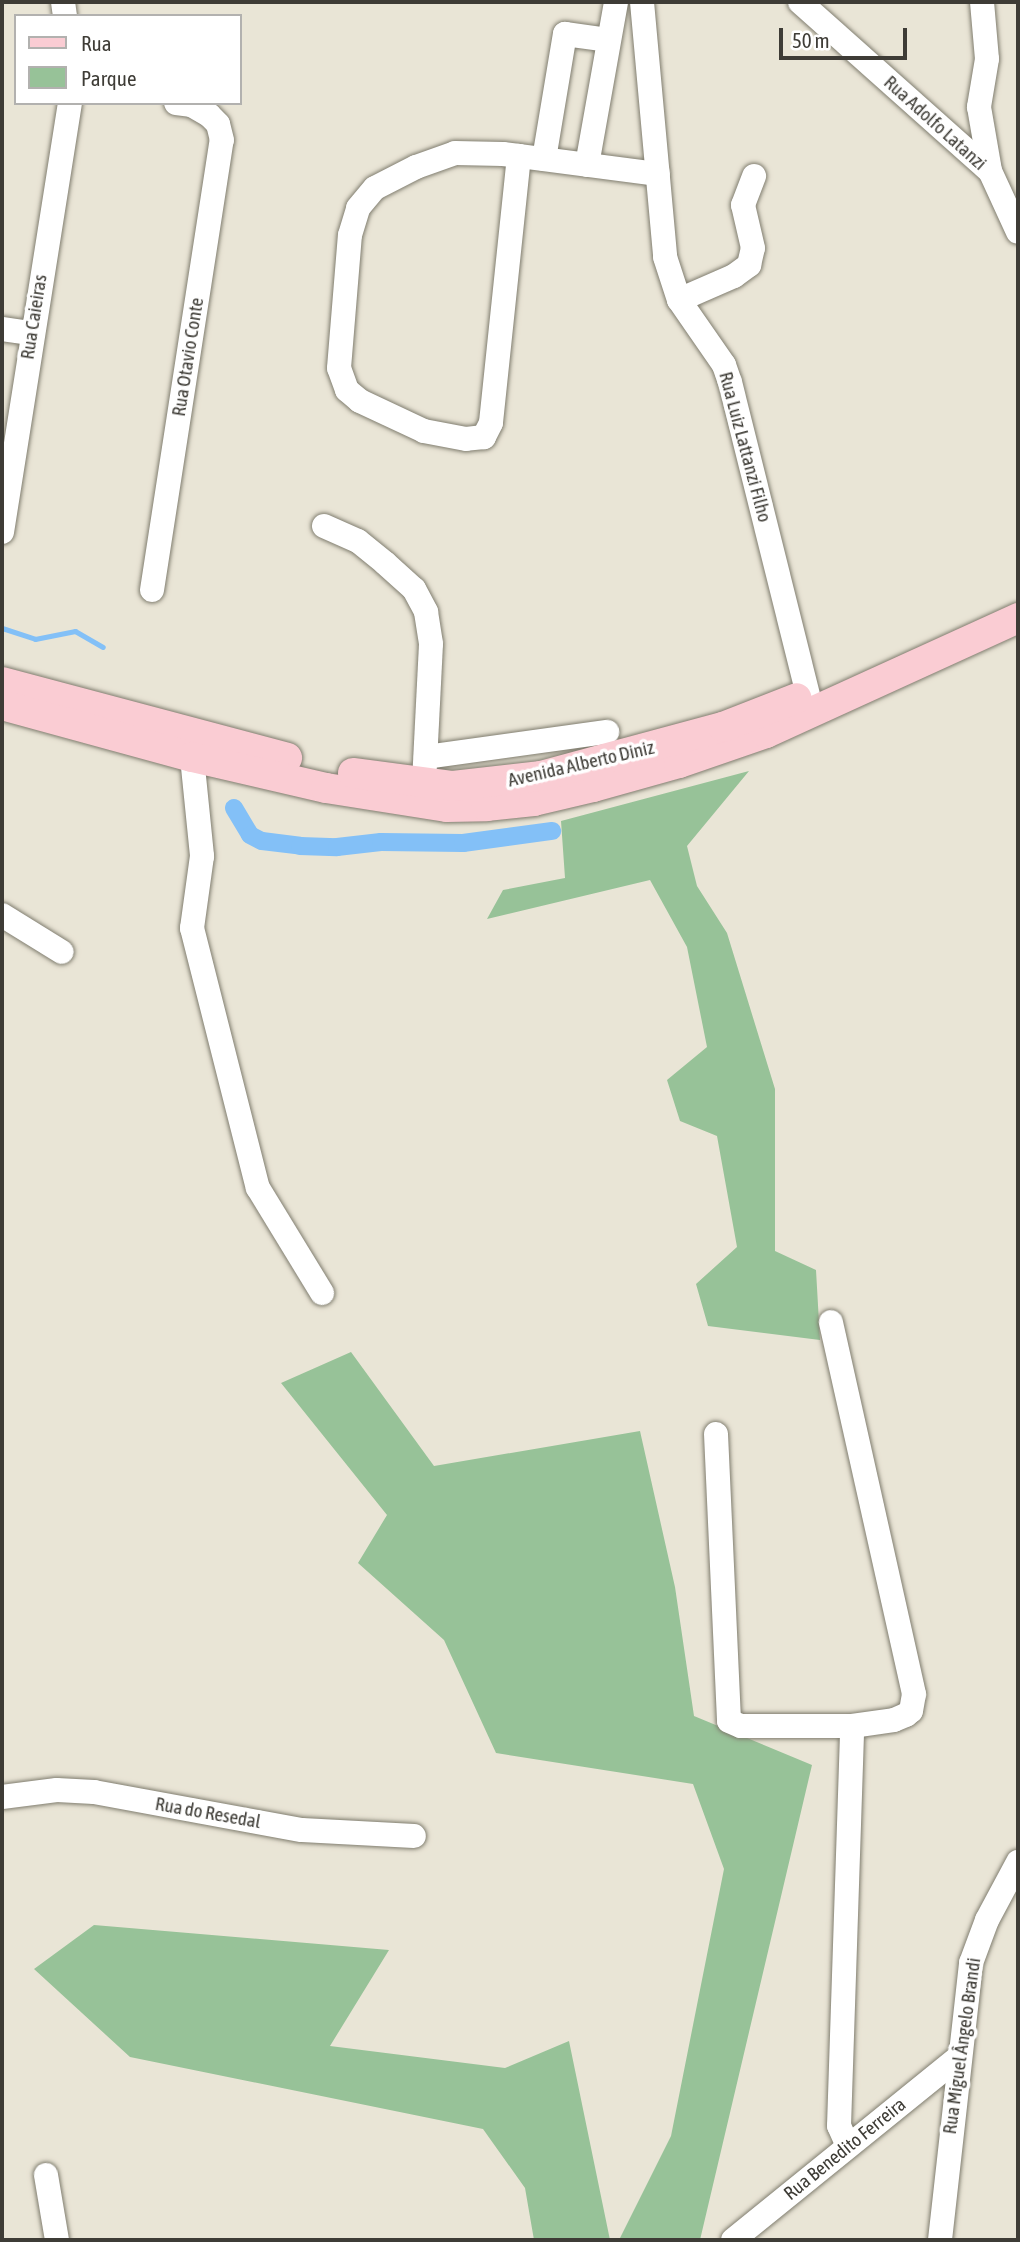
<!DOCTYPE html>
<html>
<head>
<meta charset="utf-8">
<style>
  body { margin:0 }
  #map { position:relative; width:1020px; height:2242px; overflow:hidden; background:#e9e5d6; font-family:"Asap Condensed",sans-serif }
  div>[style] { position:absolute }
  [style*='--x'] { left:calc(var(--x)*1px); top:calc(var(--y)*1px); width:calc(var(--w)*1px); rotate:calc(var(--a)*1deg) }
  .green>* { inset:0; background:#97c298 }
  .stream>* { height:5px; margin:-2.5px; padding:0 2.5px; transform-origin:2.5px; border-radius:2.5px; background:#83c0f7 }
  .canal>* { height:18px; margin:-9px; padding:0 9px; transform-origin:9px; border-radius:9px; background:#83c0f7 }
  .roads { filter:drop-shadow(0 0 2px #807d6f) drop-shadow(0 0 2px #807d6f) }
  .minor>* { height:24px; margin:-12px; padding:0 12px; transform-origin:12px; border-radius:12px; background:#fff }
  .major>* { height:30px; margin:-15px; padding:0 15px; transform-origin:15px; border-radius:15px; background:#faccd3 }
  span { translate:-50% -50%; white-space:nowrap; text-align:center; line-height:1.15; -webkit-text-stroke:7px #fff; paint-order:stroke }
  .street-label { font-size:19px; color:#3e3c36 }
  .frame { position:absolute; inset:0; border:4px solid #3e3c36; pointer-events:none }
  .legend { position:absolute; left:14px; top:14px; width:228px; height:91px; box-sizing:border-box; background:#fff; border:2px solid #b2b1af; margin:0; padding:9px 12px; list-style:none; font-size:21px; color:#3e3c36 }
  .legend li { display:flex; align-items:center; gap:14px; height:35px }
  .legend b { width:35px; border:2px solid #b2b1af }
  .scale { position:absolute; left:779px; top:28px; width:128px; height:32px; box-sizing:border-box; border:4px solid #3e3c36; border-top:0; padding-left:9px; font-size:21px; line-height:24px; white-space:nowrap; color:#3e3c36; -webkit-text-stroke:5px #fff; paint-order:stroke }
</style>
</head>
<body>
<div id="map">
  <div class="green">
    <i style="clip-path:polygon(749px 771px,687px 846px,697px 886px,727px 933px,775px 1089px,775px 1251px,816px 1270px,820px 1340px,708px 1326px,696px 1284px,737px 1247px,717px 1136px,680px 1121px,667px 1080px,707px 1047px,687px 947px,650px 880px,487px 919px,503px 890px,565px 878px,561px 821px)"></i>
    <i style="clip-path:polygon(351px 1352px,434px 1466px,640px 1431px,675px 1587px,694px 1716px,812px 1765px,700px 2240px,619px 2240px,671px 2136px,724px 1869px,693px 1784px,496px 1753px,444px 1640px,358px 1563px,387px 1515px,281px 1383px)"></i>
    <i style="clip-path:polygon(94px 1925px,389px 1950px,330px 2046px,505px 2068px,569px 2041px,610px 2240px,534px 2240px,525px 2188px,483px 2129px,130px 2057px,34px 1969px)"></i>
  </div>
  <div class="stream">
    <i style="--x:2;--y:628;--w:35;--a:18"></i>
    <i style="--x:35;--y:639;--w:41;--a:-11.3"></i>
    <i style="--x:75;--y:631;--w:32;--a:30"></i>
  </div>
  <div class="canal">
    <i style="--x:234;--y:808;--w:31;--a:59"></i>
    <i style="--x:250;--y:835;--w:13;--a:27"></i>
    <i style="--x:262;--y:841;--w:38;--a:7"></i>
    <i style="--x:300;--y:846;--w:37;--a:2"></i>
    <i style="--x:337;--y:847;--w:44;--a:-6.5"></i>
    <i style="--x:381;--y:842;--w:82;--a:0.7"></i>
    <i style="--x:463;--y:843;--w:90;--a:-7.7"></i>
  </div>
  <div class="roads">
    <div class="minor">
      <i style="--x:63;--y:2;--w:14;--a:82"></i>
      <i style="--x:642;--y:2;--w:256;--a:84.8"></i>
      <i style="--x:665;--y:257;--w:45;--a:72"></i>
      <i style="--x:679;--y:300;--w:79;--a:55.3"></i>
      <i style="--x:724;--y:365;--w:18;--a:71"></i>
      <i style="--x:730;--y:382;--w:322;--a:76"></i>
      <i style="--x:800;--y:2;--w:254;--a:41.7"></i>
      <i style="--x:990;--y:171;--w:67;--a:65.3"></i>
      <i style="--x:982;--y:2;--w:57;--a:85"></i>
      <i style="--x:987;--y:59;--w:49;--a:99.5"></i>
      <i style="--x:979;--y:107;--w:65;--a:80.2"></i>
      <i style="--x:519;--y:156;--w:268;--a:96"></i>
      <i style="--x:491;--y:423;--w:16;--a:117"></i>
      <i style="--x:484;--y:437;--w:18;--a:174"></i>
      <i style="--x:466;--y:439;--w:43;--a:-169.2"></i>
      <i style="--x:424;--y:431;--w:71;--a:-154.9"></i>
      <i style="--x:360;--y:401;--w:17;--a:-140"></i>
      <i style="--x:347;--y:390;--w:23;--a:-110"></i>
      <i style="--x:339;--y:368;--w:133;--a:-85.3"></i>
      <i style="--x:350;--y:235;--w:28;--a:-73"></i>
      <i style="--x:358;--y:208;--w:26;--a:-50"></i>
      <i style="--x:375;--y:188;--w:46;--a:-27.1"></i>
      <i style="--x:416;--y:167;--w:41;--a:-19.7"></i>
      <i style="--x:455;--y:153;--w:48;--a:1.2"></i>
      <i style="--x:503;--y:154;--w:16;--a:7"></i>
      <i style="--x:519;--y:156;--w:140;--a:7.4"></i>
      <i style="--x:544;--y:159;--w:127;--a:-80.5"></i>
      <i style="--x:565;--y:34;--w:43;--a:7.9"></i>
      <i style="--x:587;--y:165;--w:166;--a:-79.9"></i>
      <i style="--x:679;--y:300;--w:60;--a:-23.6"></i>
      <i style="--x:734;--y:276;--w:19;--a:-36"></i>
      <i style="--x:749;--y:265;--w:17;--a:-77"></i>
      <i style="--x:753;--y:248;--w:44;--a:-103.1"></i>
      <i style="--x:743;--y:205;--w:31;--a:-69"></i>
      <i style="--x:2;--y:329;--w:29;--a:8"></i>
      <i style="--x:324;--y:526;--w:37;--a:24"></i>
      <i style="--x:358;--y:541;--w:35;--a:39"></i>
      <i style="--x:385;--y:563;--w:39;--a:42"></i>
      <i style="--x:414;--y:589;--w:26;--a:62"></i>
      <i style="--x:426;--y:612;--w:32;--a:81"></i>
      <i style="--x:431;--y:644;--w:139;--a:92.9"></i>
      <i style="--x:2;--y:532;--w:434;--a:-81"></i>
      <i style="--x:152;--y:590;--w:455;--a:-81.2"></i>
      <i style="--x:222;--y:140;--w:16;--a:-104"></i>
      <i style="--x:218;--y:124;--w:13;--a:-135"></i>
      <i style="--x:209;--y:115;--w:20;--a:-150"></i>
      <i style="--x:192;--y:105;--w:16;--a:-173"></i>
      <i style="--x:192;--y:757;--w:100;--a:84.2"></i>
      <i style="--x:202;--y:856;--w:73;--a:97.9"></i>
      <i style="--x:192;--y:928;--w:268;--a:75.8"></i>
      <i style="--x:258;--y:1188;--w:123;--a:58.6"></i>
      <i style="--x:426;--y:757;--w:183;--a:-7.9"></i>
      <i style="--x:2;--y:915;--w:70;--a:31.7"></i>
      <i style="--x:716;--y:1434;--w:287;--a:87.4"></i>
      <i style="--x:729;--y:1721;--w:13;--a:23"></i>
      <i style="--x:741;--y:1726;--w:111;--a:0"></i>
      <i style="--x:852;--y:1726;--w:42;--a:-8.1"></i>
      <i style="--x:894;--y:1720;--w:13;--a:-23"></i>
      <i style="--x:906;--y:1715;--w:6;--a:-39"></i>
      <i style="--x:911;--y:1711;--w:17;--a:-80"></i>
      <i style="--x:914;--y:1694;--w:381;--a:-102.6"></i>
      <i style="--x:2;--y:1797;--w:55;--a:-7.3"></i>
      <i style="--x:57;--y:1790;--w:37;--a:3"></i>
      <i style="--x:94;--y:1792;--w:211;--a:10.4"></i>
      <i style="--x:302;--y:1830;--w:112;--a:3.1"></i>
      <i style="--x:848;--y:2146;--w:22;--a:-114"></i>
      <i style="--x:839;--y:2126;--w:400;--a:-88.1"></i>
      <i style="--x:46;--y:2175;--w:66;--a:80.4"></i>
      <i style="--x:733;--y:2240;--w:289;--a:-39"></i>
      <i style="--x:940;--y:2240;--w:279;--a:-83.6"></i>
      <i style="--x:971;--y:1963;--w:46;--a:-69.6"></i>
      <i style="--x:987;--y:1920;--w:66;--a:-61.9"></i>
    </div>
    <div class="major">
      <i style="--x:2;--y:682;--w:295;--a:14.9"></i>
      <i style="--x:2;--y:705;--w:197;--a:15.3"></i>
      <i style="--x:192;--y:757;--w:138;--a:13"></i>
      <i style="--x:326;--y:788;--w:122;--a:8.9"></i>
      <i style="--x:447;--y:807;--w:39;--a:-1"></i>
      <i style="--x:486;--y:806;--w:48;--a:-5.9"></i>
      <i style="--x:534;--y:801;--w:61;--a:-13.3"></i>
      <i style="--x:593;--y:787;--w:89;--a:-15.6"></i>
      <i style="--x:679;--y:763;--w:92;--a:-19"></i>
      <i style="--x:766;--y:733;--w:277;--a:-24.5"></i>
      <i style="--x:353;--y:773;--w:101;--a:7.4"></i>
      <i style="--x:453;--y:786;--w:89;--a:-6.5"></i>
      <i style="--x:541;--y:776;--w:188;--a:-15.1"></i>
      <i style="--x:723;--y:727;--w:79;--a:-21.4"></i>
    </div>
  </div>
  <div class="street-label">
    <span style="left:935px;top:123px;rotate:42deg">Rua Adolfo Latanzi</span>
    <span style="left:34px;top:317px;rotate:-81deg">Rua Caieiras</span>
    <span style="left:188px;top:357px;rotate:-81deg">Rua Otavio Conte</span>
    <span style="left:745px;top:447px;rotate:75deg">Rua Luiz Lattanzi Filho</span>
    <span style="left:581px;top:764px;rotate:-13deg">Avenida Alberto Diniz</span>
    <span style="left:208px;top:1813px;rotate:10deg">Rua do Resedal</span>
    <span style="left:962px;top:2046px;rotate:-82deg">Rua Miguel Ângelo Brandi</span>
    <span style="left:845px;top:2149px;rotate:-39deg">Rua Benedito Ferreira</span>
  </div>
  <div class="frame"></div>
  <ul class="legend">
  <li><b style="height:9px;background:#faccd3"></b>Rua</li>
  <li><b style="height:19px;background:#97c298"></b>Parque</li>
  </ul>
  <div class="scale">50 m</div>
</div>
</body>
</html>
